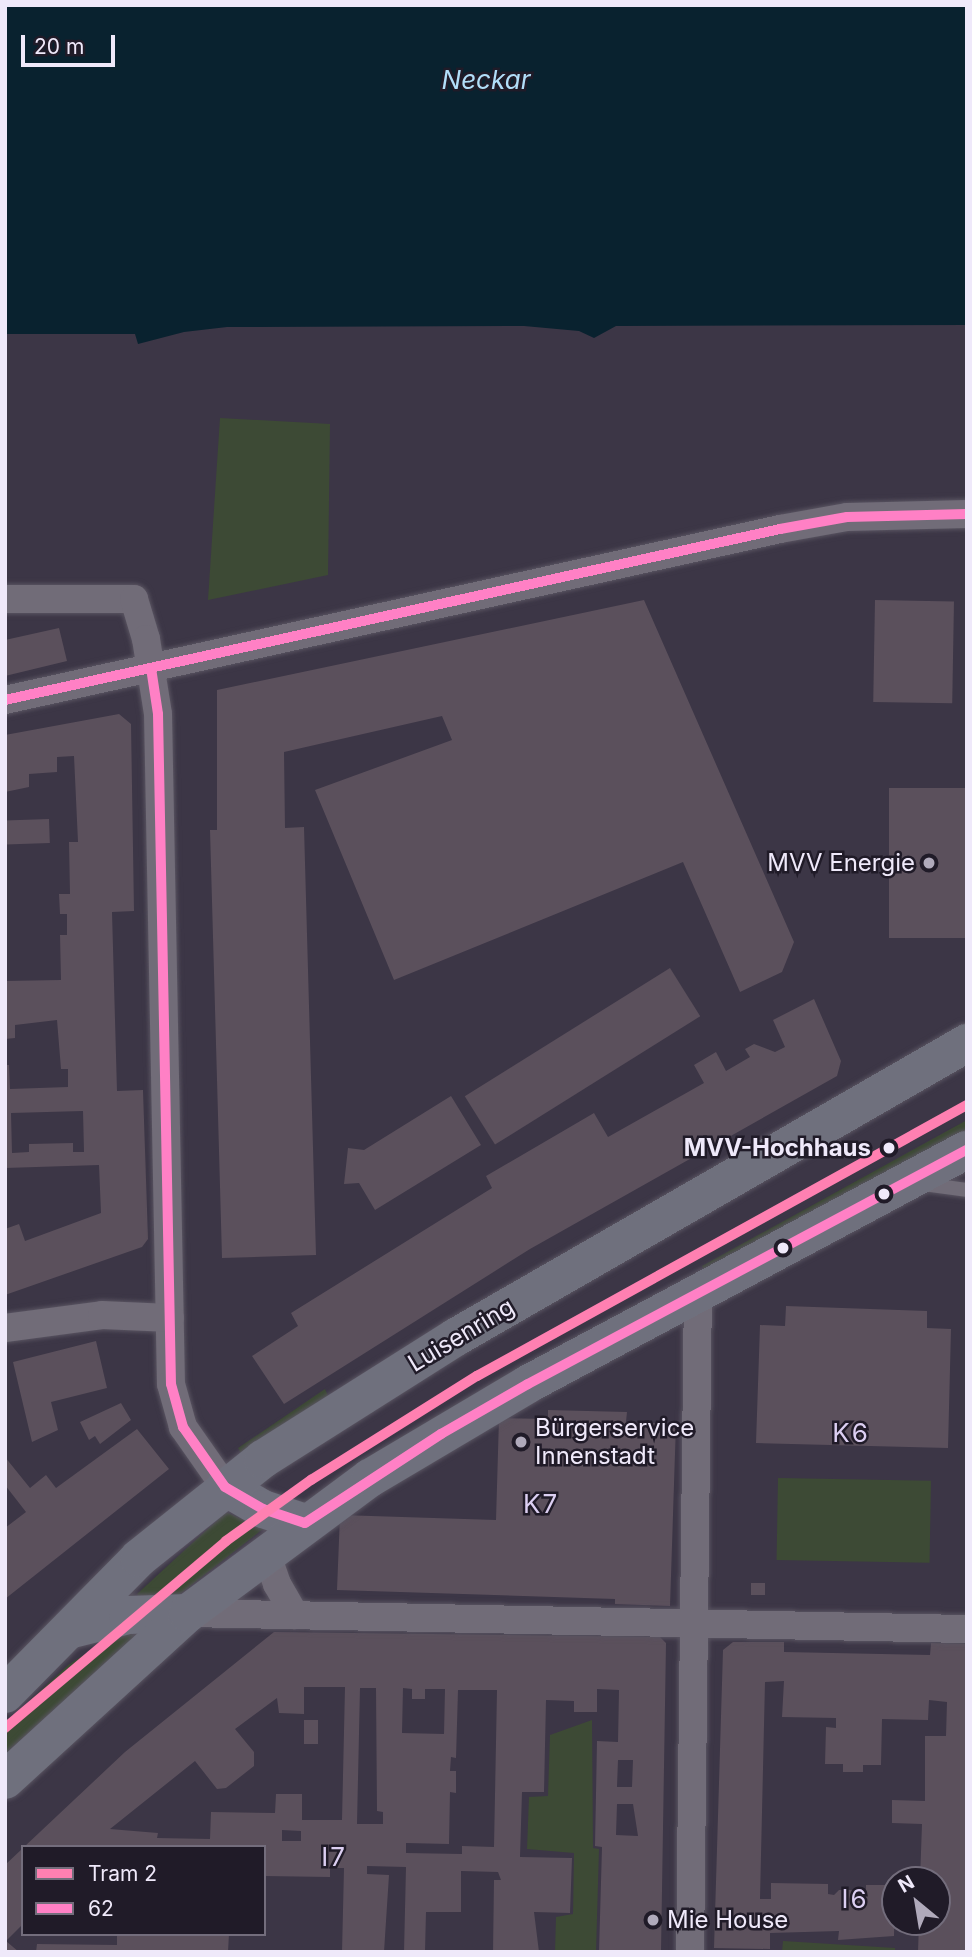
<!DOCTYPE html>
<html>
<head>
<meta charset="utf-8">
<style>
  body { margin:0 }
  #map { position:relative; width:972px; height:1957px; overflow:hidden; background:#3c3646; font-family:Inter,sans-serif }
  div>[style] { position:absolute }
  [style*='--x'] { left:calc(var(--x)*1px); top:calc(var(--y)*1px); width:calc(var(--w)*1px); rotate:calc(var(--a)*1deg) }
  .green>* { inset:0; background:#3d4a35; transform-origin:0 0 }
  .water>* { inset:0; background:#09222f }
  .building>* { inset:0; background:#5b505c; transform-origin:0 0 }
  .roads { filter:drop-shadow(0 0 2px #595461) drop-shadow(0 0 2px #595461) }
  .service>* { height:14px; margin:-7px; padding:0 7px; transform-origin:7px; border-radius:7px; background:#716c78 }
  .minor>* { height:28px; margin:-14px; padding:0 14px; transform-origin:14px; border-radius:14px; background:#716c78 }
  .primary>* { height:38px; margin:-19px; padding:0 19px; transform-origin:19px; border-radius:19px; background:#6f707d }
  .bus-1>* { height:10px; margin:-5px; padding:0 5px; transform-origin:5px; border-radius:5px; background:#ff80c5 }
  .tram-1>* { height:10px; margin:-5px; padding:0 5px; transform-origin:5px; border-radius:5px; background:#ff80b1 }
  .dots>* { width:19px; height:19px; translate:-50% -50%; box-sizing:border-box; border:4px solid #201b28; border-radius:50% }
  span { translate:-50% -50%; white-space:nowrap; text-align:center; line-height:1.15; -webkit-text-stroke:5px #201b28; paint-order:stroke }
  .poi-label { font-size:24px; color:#efe9fa }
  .right { translate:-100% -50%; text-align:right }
  .left { translate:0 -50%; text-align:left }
  .stop-label { font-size:24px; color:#efe9fa; font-weight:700 }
  .street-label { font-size:24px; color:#efe9fa }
  .water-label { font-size:26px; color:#b1def9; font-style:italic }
  .neighbourhood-label { font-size:26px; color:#dccff2; letter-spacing:2px }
  .frame { position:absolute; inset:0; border:7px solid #efe9fa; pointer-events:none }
  .legend { position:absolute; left:21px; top:1845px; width:245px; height:91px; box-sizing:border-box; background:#201b28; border:2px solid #736d7c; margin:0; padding:9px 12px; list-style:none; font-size:21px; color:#efe9fa }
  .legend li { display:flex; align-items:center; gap:14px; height:35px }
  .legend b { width:35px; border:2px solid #736d7c }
  .north { position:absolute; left:881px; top:1866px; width:70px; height:70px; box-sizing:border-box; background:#201b28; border:2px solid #736d7c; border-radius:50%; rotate:330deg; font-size:19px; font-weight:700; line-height:28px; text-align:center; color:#efe9fa }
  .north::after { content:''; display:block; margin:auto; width:24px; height:32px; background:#b0aabb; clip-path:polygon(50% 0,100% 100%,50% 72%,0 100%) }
  .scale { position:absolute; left:21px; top:35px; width:94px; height:32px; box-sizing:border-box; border:4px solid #efe9fa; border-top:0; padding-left:9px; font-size:21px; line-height:24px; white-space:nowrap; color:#efe9fa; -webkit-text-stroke:5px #201b28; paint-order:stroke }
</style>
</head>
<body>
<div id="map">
  <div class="green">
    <i style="clip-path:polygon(220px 418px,330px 424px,328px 575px,208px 600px)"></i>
    <i style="clip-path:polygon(967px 1120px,967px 1133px,705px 1272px,702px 1266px)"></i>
    <i style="clip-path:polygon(325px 1389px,328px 1396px,241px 1453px,238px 1448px)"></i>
    <i style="left:778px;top:1478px;width:153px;height:82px;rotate:1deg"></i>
    <i style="clip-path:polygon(226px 1512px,263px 1529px,175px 1598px,140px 1599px,137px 1594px)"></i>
    <i style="clip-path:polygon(140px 1633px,5px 1754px,5px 1724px,68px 1665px,115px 1635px)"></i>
    <i style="clip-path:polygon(592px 1720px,593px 1848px,599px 1849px,596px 1952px,555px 1952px,556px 1917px,573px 1914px,574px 1853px,527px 1849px,529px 1797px,548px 1796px,550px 1735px)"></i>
    <i style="clip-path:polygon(783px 1941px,895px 1948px,895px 1952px,782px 1952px)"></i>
  </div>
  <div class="water">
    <i style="clip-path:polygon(5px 5px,967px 5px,967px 325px,616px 326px,594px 338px,579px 331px,524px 326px,227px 327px,184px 332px,138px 344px,135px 334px,5px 334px)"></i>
  </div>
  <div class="building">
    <i style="clip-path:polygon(644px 600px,794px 942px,782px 972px,740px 992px,683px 862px,394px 980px,315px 790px,452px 740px,442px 716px,284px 752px,285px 828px,304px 827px,316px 1255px,222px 1258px,210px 830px,217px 830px,217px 690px)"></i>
    <i style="left:875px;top:600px;width:79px;height:102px;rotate:1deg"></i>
    <i style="clip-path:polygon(59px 628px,67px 661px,5px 676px,5px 640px)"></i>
    <i style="clip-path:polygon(evenodd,119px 714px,131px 724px,134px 911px,112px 912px,117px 1091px,143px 1090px,148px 1239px,142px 1247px,5px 1295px,5px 1229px,19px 1224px,25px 1241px,101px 1213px,99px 1165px,5px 1168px,5px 1065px,9px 1065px,10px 1089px,68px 1087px,68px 1069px,61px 1069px,57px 1020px,15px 1025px,15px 1038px,5px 1039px,5px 981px,61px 980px,60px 935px,67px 935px,67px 914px,60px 914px,59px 894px,70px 894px,69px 842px,78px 842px,74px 756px,57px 757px,57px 772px,29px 774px,29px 787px,5px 792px,5px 735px,119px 714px,83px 1111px,84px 1152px,73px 1152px,73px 1143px,29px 1144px,29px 1152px,12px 1153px,11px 1113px,83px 1111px)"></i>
    <i style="left:967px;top:788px;width:150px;height:78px;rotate:90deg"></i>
    <i style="left:49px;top:819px;width:24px;height:44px;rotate:88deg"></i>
    <i style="left:670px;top:968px;width:57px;height:242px;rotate:58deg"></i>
    <i style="clip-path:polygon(814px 999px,841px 1061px,837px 1076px,530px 1249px,284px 1404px,252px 1356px,298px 1326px,291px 1313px,492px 1188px,486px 1176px,594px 1113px,608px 1137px,704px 1083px,694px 1065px,716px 1052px,726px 1071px,750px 1057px,745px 1049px,754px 1044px,775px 1052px,785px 1047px,773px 1020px)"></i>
    <i style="clip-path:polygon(451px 1096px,481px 1145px,375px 1210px,359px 1183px,344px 1184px,348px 1148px,364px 1150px)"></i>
    <i style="clip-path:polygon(786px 1306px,927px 1311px,927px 1328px,951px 1329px,948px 1448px,756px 1443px,760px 1325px,785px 1326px)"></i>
    <i style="clip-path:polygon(96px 1341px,107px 1388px,51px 1402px,58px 1430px,32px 1442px,13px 1362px)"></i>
    <i style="clip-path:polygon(121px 1403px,131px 1420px,100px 1444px,95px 1436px,89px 1440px,80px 1422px)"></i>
    <i style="clip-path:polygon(548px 1410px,627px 1412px,626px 1422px,676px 1424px,670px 1606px,615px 1604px,615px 1599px,337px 1590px,340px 1515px,496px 1520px,499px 1418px,548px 1419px)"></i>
    <i style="clip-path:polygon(137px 1429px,169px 1469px,5px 1599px,5px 1528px,26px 1512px,5px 1485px,5px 1457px,30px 1488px,46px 1475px,56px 1488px)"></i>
    <i style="left:751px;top:1583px;width:14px;height:12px"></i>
    <i style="clip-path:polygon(evenodd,274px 1632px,660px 1637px,666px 1643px,661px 1952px,599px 1952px,602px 1847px,595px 1846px,597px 1741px,618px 1742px,619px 1690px,597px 1689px,597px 1712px,574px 1712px,574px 1701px,546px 1700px,544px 1792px,522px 1792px,520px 1857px,572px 1858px,570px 1913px,534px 1912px,539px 1952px,493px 1952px,494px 1880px,501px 1880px,498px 1872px,461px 1871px,461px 1912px,426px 1912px,425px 1952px,404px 1952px,406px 1867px,367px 1866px,367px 1874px,389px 1875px,384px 1952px,342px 1952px,344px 1868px,330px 1868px,330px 1877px,264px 1876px,264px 1847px,24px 1847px,125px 1752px,274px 1632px,304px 1687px,345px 1687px,342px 1820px,302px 1820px,302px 1794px,276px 1794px,275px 1813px,211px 1812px,210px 1839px,157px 1838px,158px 1833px,110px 1829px,195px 1761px,217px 1789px,226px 1788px,254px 1766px,254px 1752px,235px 1729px,277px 1698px,279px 1713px,304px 1714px,304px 1687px,274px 1632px,360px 1688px,376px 1688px,377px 1811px,383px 1812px,383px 1824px,357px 1824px,360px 1688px,274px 1632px,403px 1688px,412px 1689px,412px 1699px,425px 1699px,425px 1689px,445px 1689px,444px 1734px,402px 1733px,403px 1688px,274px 1632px,458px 1690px,497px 1690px,494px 1847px,462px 1846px,462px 1854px,406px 1853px,406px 1843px,449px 1844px,450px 1792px,456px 1793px,456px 1771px,450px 1771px,451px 1757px,456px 1758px,458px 1690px,274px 1632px,618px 1760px,633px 1760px,632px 1787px,617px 1787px,618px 1760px,274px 1632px,617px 1804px,633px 1804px,638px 1836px,616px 1835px,617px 1804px,274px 1632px,282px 1830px,301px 1831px,301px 1841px,282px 1841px,282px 1830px)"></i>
    <i style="clip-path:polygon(733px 1642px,784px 1642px,784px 1652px,930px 1655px,931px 1643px,967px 1644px,967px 1952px,918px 1952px,919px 1922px,937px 1922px,937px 1880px,920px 1880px,922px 1824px,892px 1823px,892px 1800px,925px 1801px,925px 1736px,946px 1736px,947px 1702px,929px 1700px,928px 1720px,882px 1719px,881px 1765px,863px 1765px,863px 1772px,843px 1772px,843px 1764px,825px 1764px,826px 1727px,836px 1728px,836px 1718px,782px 1717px,784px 1681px,765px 1682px,760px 1899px,771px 1899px,771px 1883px,828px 1884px,828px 1894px,834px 1895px,839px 1890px,866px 1890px,866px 1885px,895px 1885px,894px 1936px,838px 1940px,839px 1931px,770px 1933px,770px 1949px,714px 1948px,723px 1650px)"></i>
    <i style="left:304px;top:1720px;width:14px;height:24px"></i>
    <i style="clip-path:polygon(23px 1848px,23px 1924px,6px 1941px,19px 1952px,5px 1952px,5px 1865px)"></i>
    <i style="clip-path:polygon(117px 1934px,229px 1934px,228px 1952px,36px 1952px,37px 1944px,117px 1945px)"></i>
  </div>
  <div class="roads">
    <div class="service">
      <i style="--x:923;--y:1184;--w:44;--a:7.8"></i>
    </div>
    <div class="minor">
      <i style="--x:5;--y:599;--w:129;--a:0"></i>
      <i style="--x:134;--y:599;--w:42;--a:73.3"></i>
      <i style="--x:146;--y:639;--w:76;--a:80.9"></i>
      <i style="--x:158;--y:714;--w:670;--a:88.89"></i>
      <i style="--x:171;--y:1384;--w:45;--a:74.4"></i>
      <i style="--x:183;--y:1427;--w:73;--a:55"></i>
      <i style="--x:5;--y:700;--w:794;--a:-12.44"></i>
      <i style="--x:780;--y:529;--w:68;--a:-10.2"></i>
      <i style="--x:847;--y:517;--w:120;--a:-1.4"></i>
      <i style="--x:5;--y:1328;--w:98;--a:-7.6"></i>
      <i style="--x:102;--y:1315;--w:68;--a:2.5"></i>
      <i style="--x:266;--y:1552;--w:34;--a:71"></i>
      <i style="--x:277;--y:1584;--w:36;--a:60"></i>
      <i style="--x:188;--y:1613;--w:779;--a:1.18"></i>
      <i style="--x:690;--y:1952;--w:660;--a:-89.31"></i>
    </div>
    <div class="primary">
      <i style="--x:225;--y:1487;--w:44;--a:30.1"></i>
      <i style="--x:263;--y:1509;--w:44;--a:18.4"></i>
      <i style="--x:72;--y:1629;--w:58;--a:-14"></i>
      <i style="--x:128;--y:1615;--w:60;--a:-1.9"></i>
      <i style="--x:5;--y:1694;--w:191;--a:-45.4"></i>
      <i style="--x:139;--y:1558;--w:159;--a:-38.6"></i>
      <i style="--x:263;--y:1459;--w:228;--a:-32.3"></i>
      <i style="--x:456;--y:1337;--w:590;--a:-29.91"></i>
      <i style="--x:5;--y:1780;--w:248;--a:-42.4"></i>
      <i style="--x:188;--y:1613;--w:227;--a:-36.6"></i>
      <i style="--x:370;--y:1478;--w:184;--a:-30.7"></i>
      <i style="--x:528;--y:1384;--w:497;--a:-28.1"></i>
    </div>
  </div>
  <div class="bus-1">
    <i style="--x:151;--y:668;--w:47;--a:81.3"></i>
    <i style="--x:158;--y:714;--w:670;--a:88.89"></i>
    <i style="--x:171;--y:1384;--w:45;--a:74.4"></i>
    <i style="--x:183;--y:1427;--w:73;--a:55"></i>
    <i style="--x:225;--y:1487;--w:44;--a:30.1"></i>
    <i style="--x:263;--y:1509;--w:44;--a:18.4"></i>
    <i style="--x:305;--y:1523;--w:163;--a:-33.2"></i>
    <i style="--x:441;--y:1434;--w:100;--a:-29.9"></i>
    <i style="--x:528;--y:1384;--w:497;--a:-28.1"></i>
    <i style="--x:5;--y:700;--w:794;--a:-12.44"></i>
    <i style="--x:780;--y:529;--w:68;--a:-10.2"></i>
    <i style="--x:847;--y:517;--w:120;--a:-1.4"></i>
  </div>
  <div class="tram-1">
    <i style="--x:5;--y:1728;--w:289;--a:-40.2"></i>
    <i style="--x:226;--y:1541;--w:105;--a:-35.7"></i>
    <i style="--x:311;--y:1480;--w:196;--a:-32.1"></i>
    <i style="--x:477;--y:1376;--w:560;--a:-28.95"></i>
  </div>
  <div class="dots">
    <i style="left:929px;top:863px;background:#b0aabb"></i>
    <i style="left:889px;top:1148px;background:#efe9fa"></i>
    <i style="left:884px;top:1194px;background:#efe9fa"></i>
    <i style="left:783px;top:1248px;background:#efe9fa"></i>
    <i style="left:521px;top:1442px;background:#b0aabb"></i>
    <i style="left:653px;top:1920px;background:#b0aabb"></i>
  </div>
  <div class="poi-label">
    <span class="right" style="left:915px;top:863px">MVV Energie</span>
    <span class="left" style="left:535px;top:1442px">Bürgerservice<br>Innenstadt</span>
    <span class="left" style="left:667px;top:1920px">Mie House</span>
  </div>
  <div class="stop-label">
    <span class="right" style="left:871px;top:1148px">MVV-Hochhaus</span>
  </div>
  <div class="street-label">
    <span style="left:461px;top:1335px;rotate:-31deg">Luisenring</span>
  </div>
  <div class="water-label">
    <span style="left:486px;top:80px">Neckar</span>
  </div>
  <div class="neighbourhood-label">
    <span style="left:851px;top:1433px">K6</span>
    <span style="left:541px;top:1504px">K7</span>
    <span style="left:334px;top:1857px">I7</span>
    <span style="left:855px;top:1899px">I6</span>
  </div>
  <div class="frame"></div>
  <ul class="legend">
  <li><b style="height:9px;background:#ff80b1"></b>Tram 2</li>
  <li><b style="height:9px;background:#ff80c5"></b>62</li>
  </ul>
  <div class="north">N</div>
  <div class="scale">20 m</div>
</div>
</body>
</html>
